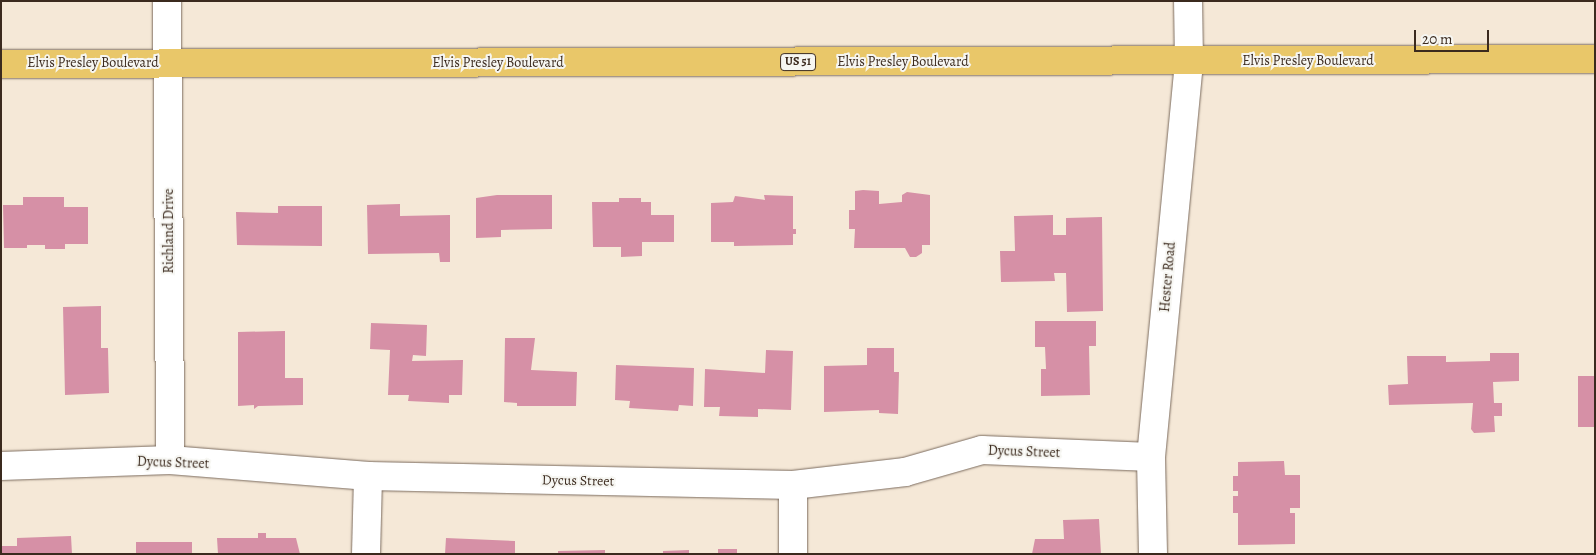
<!DOCTYPE html>
<html>
<head>
<meta charset="utf-8">
<style>
  body { margin:0 }
  #map { position:relative; width:1596px; height:555px; overflow:hidden; background:#f5e8d7; font-family:Alegreya,serif }
  div>[style] { position:absolute }
  [style*='--x'] { left:calc(var(--x)*1px); top:calc(var(--y)*1px); width:calc(var(--w)*1px); rotate:calc(var(--a)*1deg) }
  .building>* { inset:0; background:#d690a6; transform-origin:0 0 }
  .roads { filter:drop-shadow(0 0 1px #7c6c5f) drop-shadow(0 0 1px #7c6c5f) }
  .street>* { height:28px; margin:-14px; padding:0 14px; transform-origin:14px; border-radius:14px; background:#fff }
  .primary>* { height:28px; margin:-14px; padding:0 14px; transform-origin:14px; border-radius:14px; background:#e9c769 }
  span { translate:-50% -50%; white-space:nowrap; text-align:center; line-height:1.15; -webkit-text-stroke:4px #f6f6f2; paint-order:stroke }
  .shield-label span { padding:1px 4px; background:#f6f6f2; border:1px solid; border-radius:4px; -webkit-text-stroke-width:0 }
  .shield-label { font-size:12px; color:#3b2a1e; font-weight:700 }
  .street-label { font-size:14px; color:#3b2a1e }
  .frame { position:absolute; inset:0; border:2px solid #3b2a1e; pointer-events:none }
  .scale { position:absolute; left:1414px; top:30px; width:75px; height:22px; box-sizing:border-box; border:2px solid #3b2a1e; border-top:0; padding-left:6px; font-size:15px; line-height:18px; white-space:nowrap; color:#3b2a1e; -webkit-text-stroke:4px #f6f6f2; paint-order:stroke }
</style>
</head>
<body>
<div id="map">
  <div class="building">
    <i style="clip-path:polygon(863px 190px,879px 191px,879px 204px,902px 202px,902px 195px,907px 192px,930px 195px,930px 245px,922px 245px,922px 253px,916px 257px,910px 257px,905px 248px,854px 248px,855px 229px,849px 229px,849px 210px,855px 210px,855px 191px)"></i>
    <i style="clip-path:polygon(497px 195px,552px 195px,552px 229px,501px 230px,501px 237px,476px 238px,476px 198px)"></i>
    <i style="clip-path:polygon(764px 195px,793px 196px,793px 229px,796px 229px,796px 234px,793px 234px,793px 245px,734px 246px,734px 242px,711px 242px,711px 203px,733px 202px,735px 196px,765px 200px)"></i>
    <i style="clip-path:polygon(23px 197px,64px 197px,64px 207px,88px 207px,88px 244px,65px 244px,65px 249px,45px 249px,45px 245px,27px 245px,27px 248px,4px 248px,3px 205px,23px 205px)"></i>
    <i style="clip-path:polygon(619px 198px,641px 198px,641px 202px,651px 202px,651px 215px,674px 215px,674px 242px,642px 242px,642px 256px,621px 257px,621px 247px,593px 247px,592px 202px,619px 202px)"></i>
    <i style="clip-path:polygon(400px 204px,400px 216px,450px 215px,450px 262px,440px 262px,439px 253px,368px 254px,367px 205px)"></i>
    <i style="clip-path:polygon(278px 206px,322px 206px,322px 246px,237px 245px,236px 212px,278px 213px)"></i>
    <i style="clip-path:polygon(1053px 215px,1053px 235px,1066px 235px,1066px 218px,1102px 217px,1103px 311px,1067px 312px,1066px 273px,1054px 273px,1055px 281px,1001px 282px,1000px 251px,1015px 251px,1014px 216px)"></i>
    <i style="clip-path:polygon(101px 306px,101px 348px,108px 348px,109px 393px,65px 395px,63px 307px)"></i>
    <i style="clip-path:polygon(1035px 321px,1096px 321px,1096px 346px,1089px 346px,1090px 395px,1041px 396px,1041px 369px,1046px 369px,1045px 347px,1035px 347px)"></i>
    <i style="clip-path:polygon(371px 323px,427px 325px,426px 356px,413px 355px,412px 361px,463px 360px,462px 395px,449px 395px,449px 403px,408px 401px,409px 395px,388px 395px,390px 350px,370px 349px)"></i>
    <i style="clip-path:polygon(285px 331px,285px 378px,303px 378px,303px 405px,258px 406px,254px 409px,254px 405px,238px 406px,238px 332px)"></i>
    <i style="clip-path:polygon(505px 338px,535px 338px,531px 370px,577px 372px,576px 406px,517px 406px,517px 403px,504px 402px)"></i>
    <i style="clip-path:polygon(867px 348px,894px 348px,894px 372px,899px 372px,898px 414px,879px 413px,879px 410px,824px 412px,824px 366px,867px 365px)"></i>
    <i style="clip-path:polygon(766px 350px,793px 351px,791px 410px,758px 409px,758px 417px,719px 416px,720px 407px,704px 407px,705px 369px,765px 373px)"></i>
    <i style="clip-path:polygon(1490px 353px,1519px 353px,1519px 381px,1493px 382px,1494px 403px,1502px 403px,1502px 416px,1494px 416px,1495px 432px,1474px 433px,1471px 429px,1473px 403px,1389px 405px,1388px 385px,1408px 384px,1407px 356px,1446px 356px,1446px 362px,1490px 361px)"></i>
    <i style="clip-path:polygon(616px 365px,694px 368px,693px 406px,679px 405px,678px 411px,629px 408px,630px 401px,615px 400px)"></i>
    <i style="left:1578px;top:376px;width:17px;height:51px"></i>
    <i style="clip-path:polygon(1284px 461px,1285px 475px,1300px 475px,1300px 508px,1290px 508px,1290px 513px,1295px 513px,1295px 544px,1238px 545px,1238px 513px,1233px 513px,1233px 496px,1238px 496px,1238px 491px,1233px 491px,1233px 476px,1238px 476px,1238px 462px)"></i>
    <i style="clip-path:polygon(1099px 519px,1101px 554px,1032px 554px,1035px 539px,1064px 539px,1063px 520px)"></i>
    <i style="clip-path:polygon(258px 533px,266px 533px,266px 538px,296px 538px,300px 554px,218px 554px,217px 538px,258px 538px)"></i>
    <i style="clip-path:polygon(71px 536px,72px 554px,1px 554px,1px 546px,17px 546px,17px 538px)"></i>
    <i style="clip-path:polygon(446px 538px,515px 541px,515px 554px,445px 554px)"></i>
    <i style="left:136px;top:542px;width:56px;height:12px"></i>
    <i style="left:718px;top:549px;width:19px;height:5px"></i>
    <i style="clip-path:polygon(605px 550px,605px 554px,558px 554px,558px 551px)"></i>
    <i style="clip-path:polygon(689px 550px,689px 554px,663px 554px,663px 551px)"></i>
  </div>
  <div class="roads">
    <div class="street">
      <i style="--x:167;--y:1;--w:459;--a:89.6"></i>
      <i style="--x:1;--y:466;--w:169;--a:-2"></i>
      <i style="--x:170;--y:460;--w:199;--a:4.6"></i>
      <i style="--x:368;--y:476;--w:425;--a:1.2"></i>
      <i style="--x:793;--y:485;--w:113;--a:-6.6"></i>
      <i style="--x:905;--y:472;--w:80;--a:-15.9"></i>
      <i style="--x:982;--y:450;--w:169;--a:2.4"></i>
      <i style="--x:793;--y:485;--w:69;--a:90"></i>
      <i style="--x:366;--y:554;--w:78;--a:-88.5"></i>
      <i style="--x:1153;--y:554;--w:97;--a:-91.2"></i>
      <i style="--x:1151;--y:457;--w:397;--a:-84.5"></i>
      <i style="--x:1189;--y:62;--w:61;--a:-90.9"></i>
    </div>
    <div class="primary">
      <i style="--x:1;--y:64;--w:1594;--a:-0.18"></i>
    </div>
  </div>
  <div class="shield-label">
    <span style="left:798px;top:62px">US 51</span>
  </div>
  <div class="street-label">
    <span style="left:1308px;top:61px">Elvis Presley Boulevard</span>
    <span style="left:903px;top:62px">Elvis Presley Boulevard</span>
    <span style="left:93px;top:63px">Elvis Presley Boulevard</span>
    <span style="left:498px;top:63px">Elvis Presley Boulevard</span>
    <span style="left:169px;top:231px;rotate:-90deg">Richland Drive</span>
    <span style="left:1168px;top:277px;rotate:-85deg">Hester Road</span>
    <span style="left:1024px;top:452px;rotate:2deg">Dycus Street</span>
    <span style="left:173px;top:463px;rotate:2deg">Dycus Street</span>
    <span style="left:578px;top:481px;rotate:1deg">Dycus Street</span>
  </div>
  <div class="frame"></div>
  <div class="scale">20 m</div>
</div>
</body>
</html>
